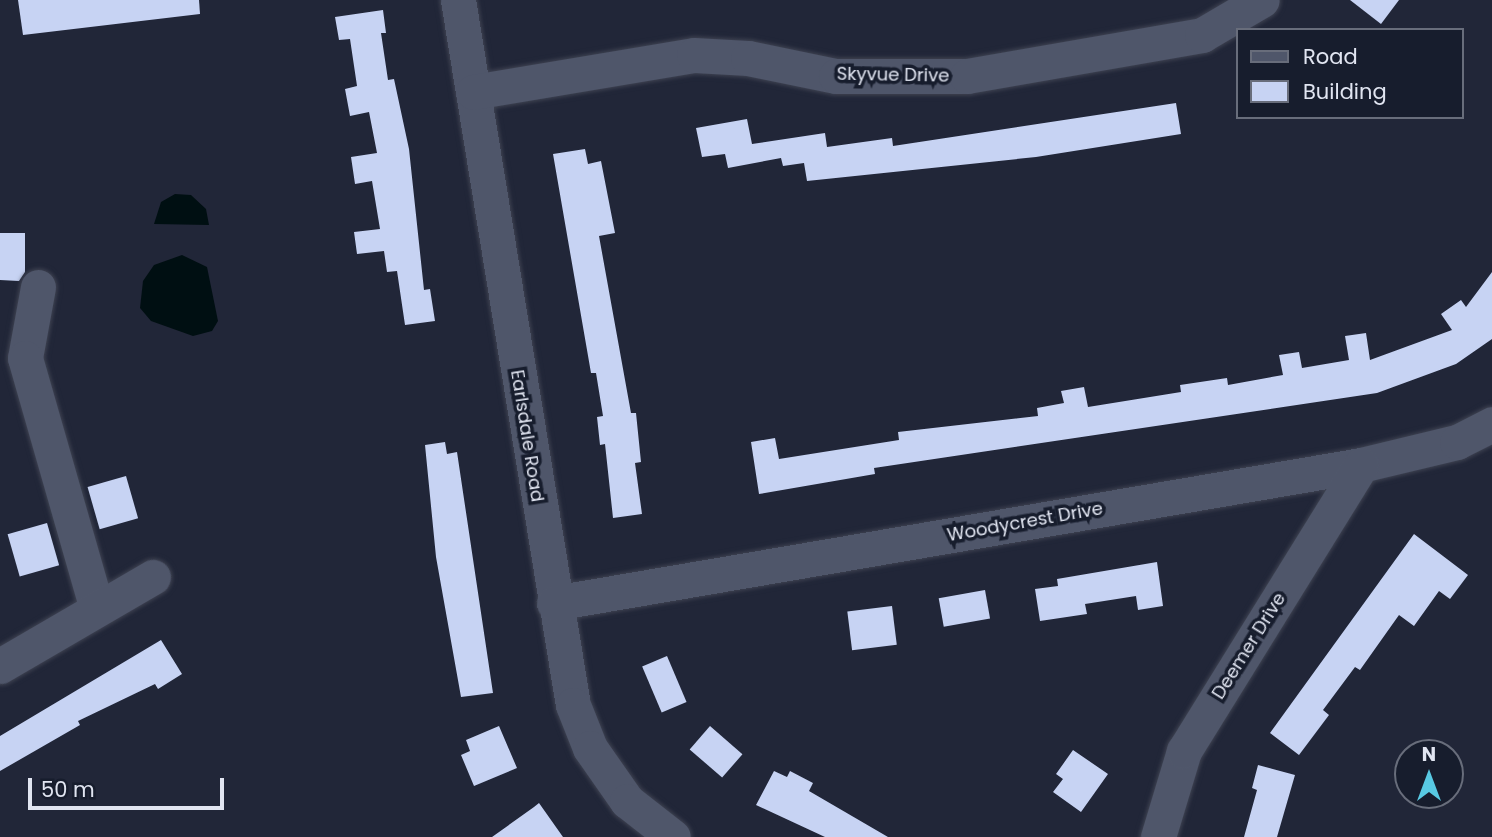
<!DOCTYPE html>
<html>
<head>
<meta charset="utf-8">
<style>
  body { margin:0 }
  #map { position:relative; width:1492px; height:837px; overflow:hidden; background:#212638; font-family:Poppins,sans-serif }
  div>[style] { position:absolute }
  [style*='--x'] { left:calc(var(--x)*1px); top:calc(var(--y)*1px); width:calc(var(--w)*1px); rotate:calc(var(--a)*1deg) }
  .water>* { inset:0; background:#000f12 }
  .building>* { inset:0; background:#c7d3f3; transform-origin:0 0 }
  .roads { filter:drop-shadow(0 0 2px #3e4251) drop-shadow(0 0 2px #3e4251) }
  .minor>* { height:35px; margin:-17.5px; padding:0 17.5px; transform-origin:17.5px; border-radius:17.5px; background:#4f566a }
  span { translate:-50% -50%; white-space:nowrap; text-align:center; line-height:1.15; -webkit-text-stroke:7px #171d2d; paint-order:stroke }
  .street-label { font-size:18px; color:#e1e5f1 }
  .legend { position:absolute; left:1236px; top:28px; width:228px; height:91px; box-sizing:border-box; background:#171d2d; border:2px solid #686d7b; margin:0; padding:9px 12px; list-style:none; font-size:21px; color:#e1e5f1 }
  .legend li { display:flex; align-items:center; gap:14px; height:35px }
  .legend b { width:35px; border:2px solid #686d7b }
  .north { position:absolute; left:1394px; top:739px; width:70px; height:70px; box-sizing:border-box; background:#171d2d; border:2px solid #686d7b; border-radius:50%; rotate:0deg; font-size:19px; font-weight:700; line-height:28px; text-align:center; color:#e1e5f1 }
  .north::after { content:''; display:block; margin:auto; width:24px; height:32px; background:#58c9e3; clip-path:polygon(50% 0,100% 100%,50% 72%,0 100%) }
  .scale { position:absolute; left:28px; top:778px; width:196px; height:32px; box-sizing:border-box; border:4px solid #e1e5f1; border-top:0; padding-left:9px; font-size:21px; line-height:24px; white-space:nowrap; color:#e1e5f1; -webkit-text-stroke:5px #171d2d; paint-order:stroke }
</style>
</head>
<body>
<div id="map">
  <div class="water">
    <i style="clip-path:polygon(175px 194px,191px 195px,206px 209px,209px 225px,154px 224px,161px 202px)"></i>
    <i style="clip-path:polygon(182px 255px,207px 267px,218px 321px,212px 331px,193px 336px,151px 321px,140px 308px,143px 281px,154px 265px)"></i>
  </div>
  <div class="building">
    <i style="clip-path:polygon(18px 0,199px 0,200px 14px,23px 35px)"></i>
    <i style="clip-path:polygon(1350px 0,1399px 0,1381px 24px)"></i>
    <i style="clip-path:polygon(383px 10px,386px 33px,381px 33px,388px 80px,394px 79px,409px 149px,424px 290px,430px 289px,435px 321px,405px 325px,397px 271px,387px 272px,384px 251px,357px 254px,354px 232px,380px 229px,372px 181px,355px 184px,351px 157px,377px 153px,369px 112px,350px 116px,345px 89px,357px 86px,350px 39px,339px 40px,335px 17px)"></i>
    <i style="clip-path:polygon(1176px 103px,1181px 134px,1036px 157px,807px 181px,804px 163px,783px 166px,781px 158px,728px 168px,725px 154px,702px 157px,696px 128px,747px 119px,752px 144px,825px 133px,827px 147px,892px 138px,893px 146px)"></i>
    <i style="clip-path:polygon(585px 149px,588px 164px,601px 161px,615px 233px,599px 236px,631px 413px,636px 413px,641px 462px,635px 463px,642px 514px,613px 518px,605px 444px,600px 445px,597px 417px,603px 416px,596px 373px,591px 373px,553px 154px)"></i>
    <i style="clip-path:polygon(0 233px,25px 233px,25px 272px,19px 281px,0 280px)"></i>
    <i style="clip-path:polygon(1492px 272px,1492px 339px,1456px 364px,1377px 393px,874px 468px,875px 474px,759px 494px,751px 442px,775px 438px,779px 459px,899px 440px,898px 432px,1038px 416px,1037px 408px,1064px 403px,1061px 391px,1084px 387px,1088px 407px,1181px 392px,1180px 385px,1227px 378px,1228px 385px,1283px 375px,1279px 355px,1299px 352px,1302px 368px,1349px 360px,1345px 336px,1366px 333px,1370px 360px,1452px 330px,1441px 314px,1461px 300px,1466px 307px)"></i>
    <i style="clip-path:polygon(445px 442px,447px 454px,457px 452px,493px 693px,461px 697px,436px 557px,425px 445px)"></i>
    <i style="left:126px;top:476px;width:44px;height:40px;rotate:74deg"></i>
    <i style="left:47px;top:523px;width:44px;height:41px;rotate:74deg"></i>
    <i style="clip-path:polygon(1414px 534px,1468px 575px,1450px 599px,1439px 591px,1414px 626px,1399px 615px,1360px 670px,1355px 667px,1323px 710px,1329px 715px,1299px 755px,1270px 733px)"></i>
    <i style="clip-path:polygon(1157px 562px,1163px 606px,1138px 610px,1136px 596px,1085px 604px,1087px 614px,1040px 621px,1035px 589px,1058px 586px,1057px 579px)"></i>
    <i style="left:985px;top:590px;width:29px;height:47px;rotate:80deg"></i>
    <i style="left:892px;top:606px;width:39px;height:45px;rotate:83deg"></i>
    <i style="clip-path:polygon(161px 640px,182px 674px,158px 689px,155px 684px,78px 721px,80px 725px,0 771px,0 736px)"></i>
    <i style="left:667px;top:656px;width:50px;height:27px;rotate:67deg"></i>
    <i style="clip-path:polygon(499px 726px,517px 768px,474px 786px,461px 755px,470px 751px,466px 740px)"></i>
    <i style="left:710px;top:726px;width:43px;height:31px;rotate:41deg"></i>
    <i style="clip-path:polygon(1073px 750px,1108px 774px,1081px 812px,1053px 792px,1063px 779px,1056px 774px)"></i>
    <i style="clip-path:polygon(1258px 765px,1295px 775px,1277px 837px,1244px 837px,1257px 790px,1252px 788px)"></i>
    <i style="clip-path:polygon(774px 771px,787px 777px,790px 771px,813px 783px,809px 791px,888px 837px,825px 837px,756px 805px)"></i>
    <i style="clip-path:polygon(539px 803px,563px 837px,492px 837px,534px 807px)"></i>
  </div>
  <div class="roads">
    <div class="minor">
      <i style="--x:458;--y:0;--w:714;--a:80.74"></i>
      <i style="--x:573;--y:705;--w:46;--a:68.4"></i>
      <i style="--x:590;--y:748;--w:65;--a:55.1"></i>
      <i style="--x:627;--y:801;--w:58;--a:38"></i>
      <i style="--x:473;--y:92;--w:224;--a:-9.5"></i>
      <i style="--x:694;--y:55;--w:54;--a:3.2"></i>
      <i style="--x:748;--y:58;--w:90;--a:11.6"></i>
      <i style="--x:836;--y:76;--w:131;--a:0"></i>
      <i style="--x:967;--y:76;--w:239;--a:-9.9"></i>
      <i style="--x:1202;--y:35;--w:69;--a:-30.3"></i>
      <i style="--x:38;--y:287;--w:72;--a:100.4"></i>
      <i style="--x:25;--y:358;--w:261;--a:74"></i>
      <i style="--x:554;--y:603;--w:819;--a:-9.7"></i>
      <i style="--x:1361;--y:465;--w:99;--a:-13.5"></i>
      <i style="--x:1457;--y:442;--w:39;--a:-27"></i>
      <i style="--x:0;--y:666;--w:177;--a:-30.2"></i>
      <i style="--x:1158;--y:837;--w:90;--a:-73.2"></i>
      <i style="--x:1184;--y:751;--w:336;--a:-58.2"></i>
    </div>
  </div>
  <div class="street-label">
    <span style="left:893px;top:75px;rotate:1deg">Skyvue Drive</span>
    <span style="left:527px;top:436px;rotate:81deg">Earlsdale Road</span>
    <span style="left:1025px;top:522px;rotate:-10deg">Woodycrest Drive</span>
    <span style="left:1249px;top:646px;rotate:-58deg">Deemer Drive</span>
  </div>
  <ul class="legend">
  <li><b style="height:9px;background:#4f566a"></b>Road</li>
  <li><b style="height:19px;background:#c7d3f3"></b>Building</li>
  </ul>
  <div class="north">N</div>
  <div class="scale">50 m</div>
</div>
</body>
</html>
